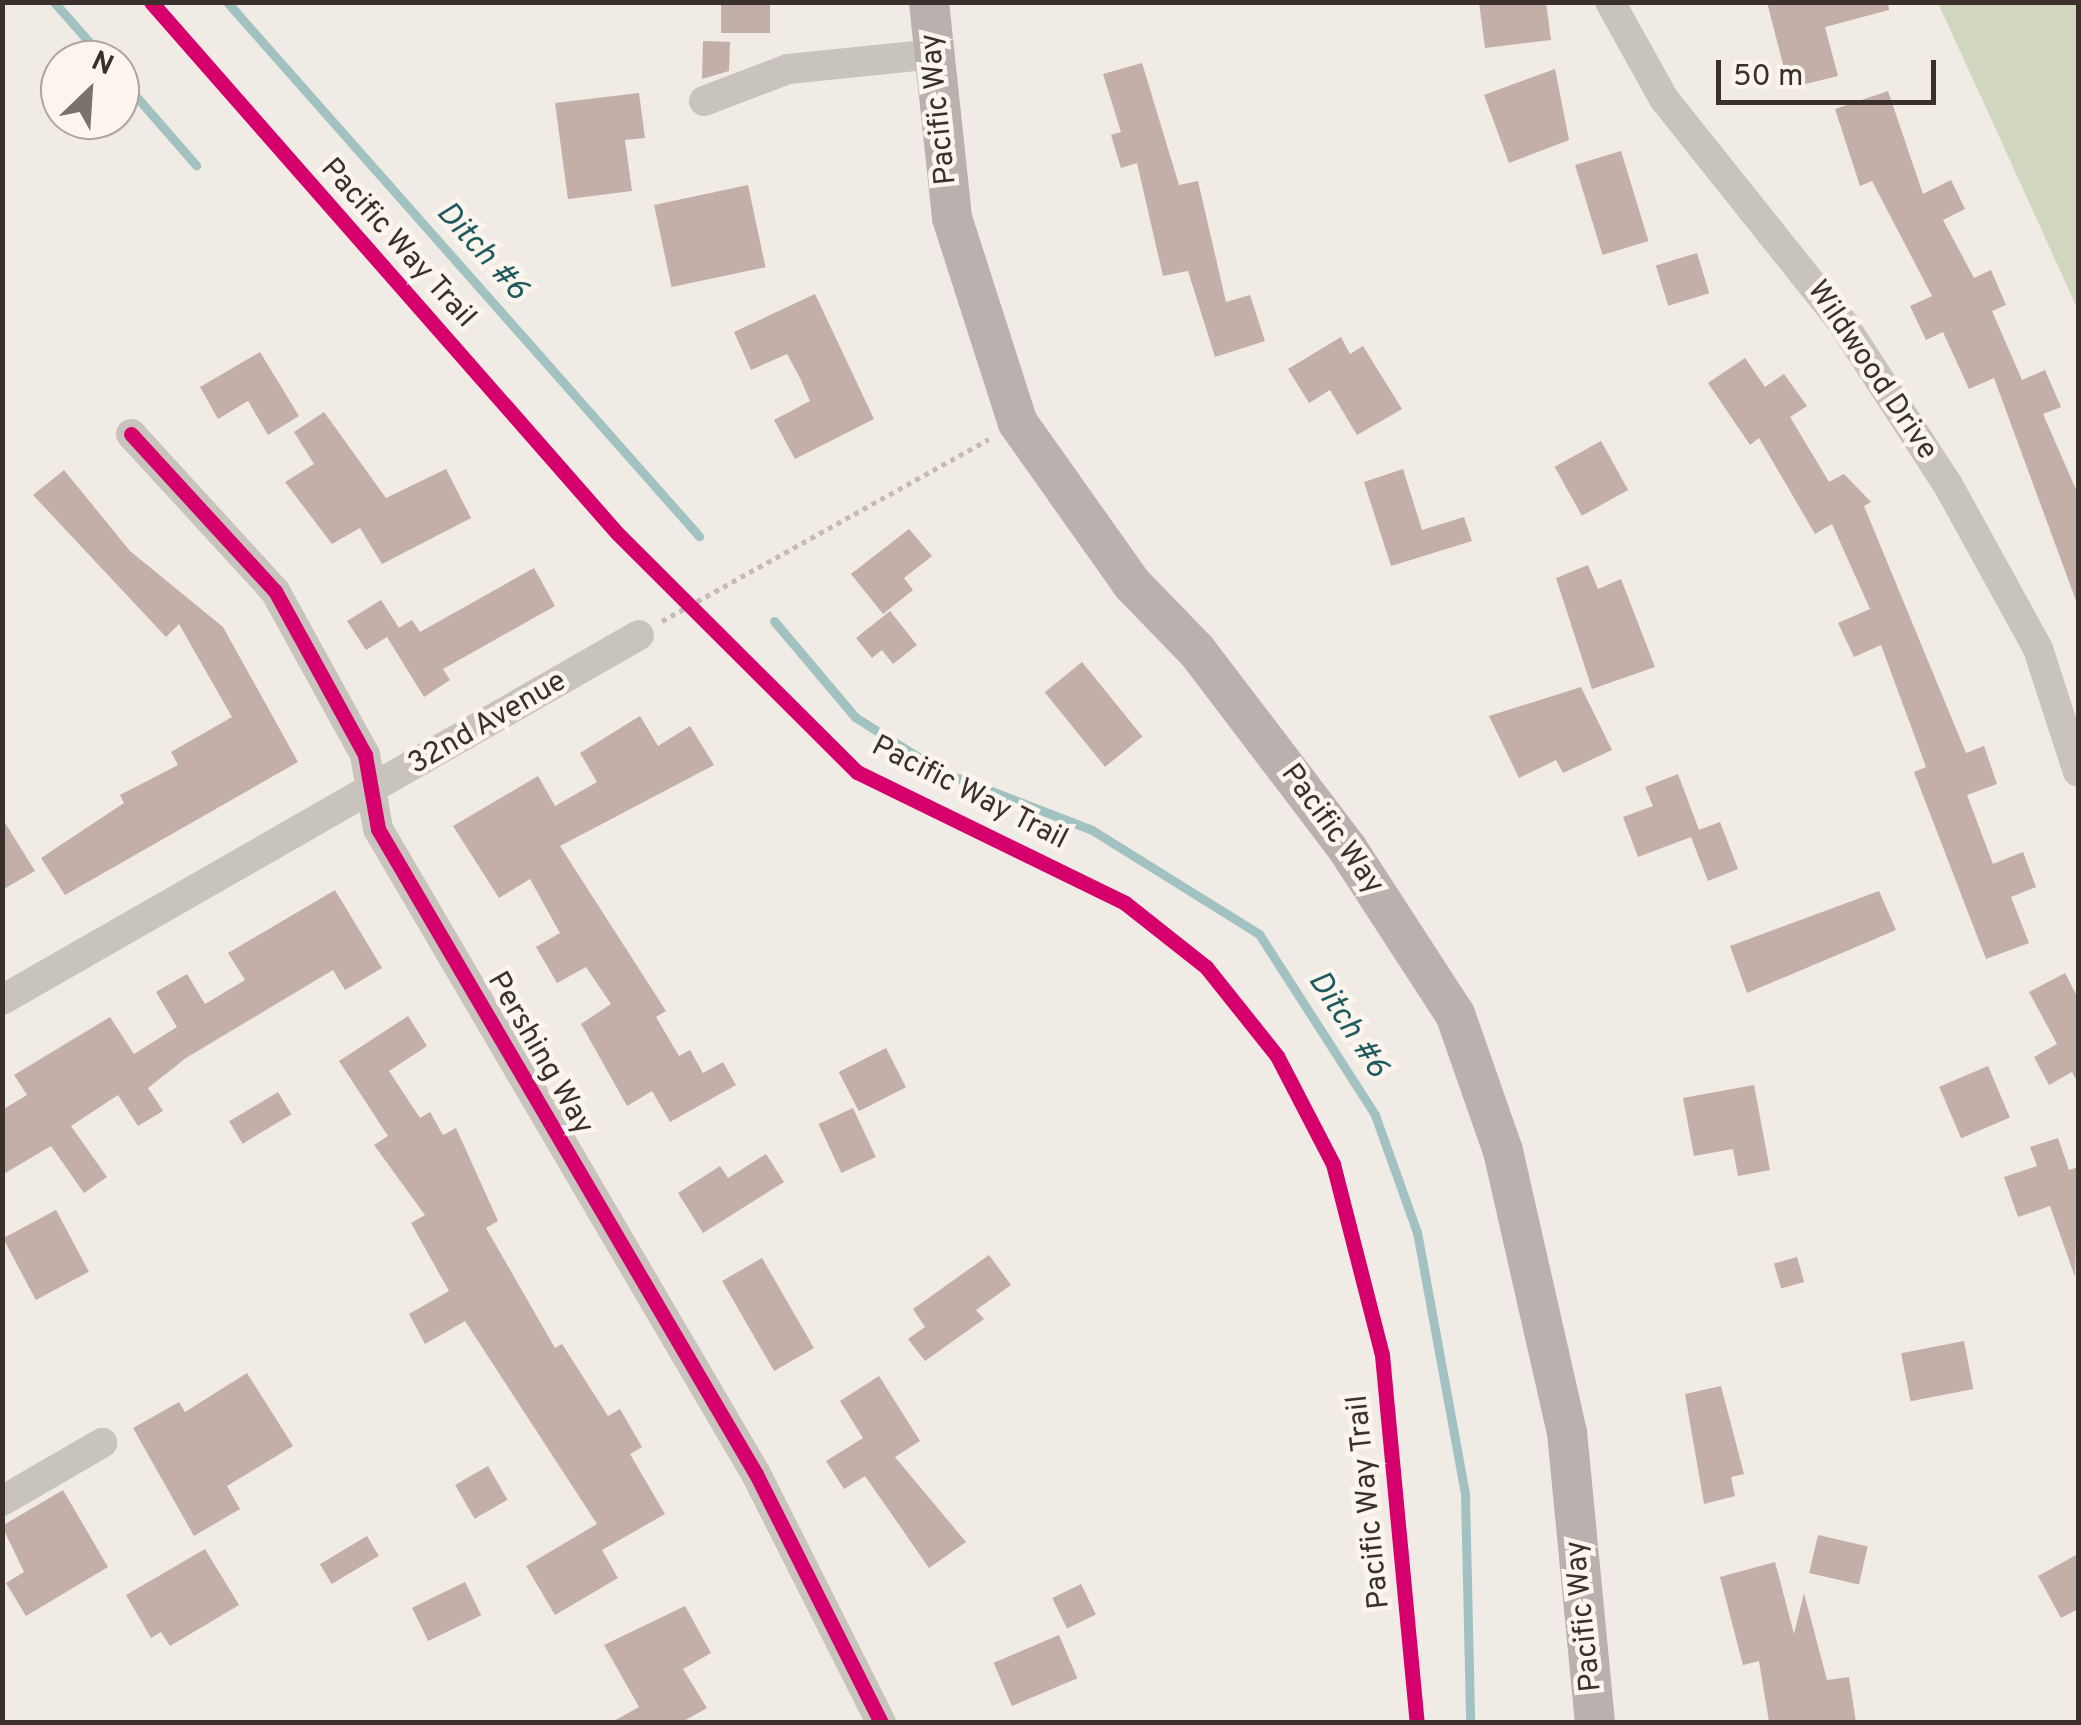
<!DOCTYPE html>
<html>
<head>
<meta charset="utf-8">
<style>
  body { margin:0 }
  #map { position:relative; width:2081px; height:1725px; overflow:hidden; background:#f0ebe5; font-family:Overpass,sans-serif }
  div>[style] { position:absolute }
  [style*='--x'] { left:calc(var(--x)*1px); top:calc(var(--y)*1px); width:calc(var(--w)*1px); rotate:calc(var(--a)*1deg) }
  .green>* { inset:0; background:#d1d6bf }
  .stream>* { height:9px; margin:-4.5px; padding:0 4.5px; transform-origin:4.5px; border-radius:4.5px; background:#a1c2c1 }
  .building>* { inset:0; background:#c3afa7; transform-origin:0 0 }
  .path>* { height:5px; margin-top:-2.5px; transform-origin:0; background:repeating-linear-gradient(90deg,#c2bbb6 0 5px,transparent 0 10px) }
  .minor>* { height:30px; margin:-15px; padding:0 15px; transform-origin:15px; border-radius:15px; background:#c9c3be }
  .major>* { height:40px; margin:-20px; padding:0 20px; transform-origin:20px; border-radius:20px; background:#b8b1ad }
  .cycleway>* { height:15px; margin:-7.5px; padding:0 7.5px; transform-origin:7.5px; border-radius:7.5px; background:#d6006c }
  span { translate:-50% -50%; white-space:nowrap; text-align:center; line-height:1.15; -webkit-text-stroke:9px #fbf5ee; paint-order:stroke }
  .street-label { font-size:30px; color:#3b302b }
  .water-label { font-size:32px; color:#1f5a5e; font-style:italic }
  .frame { position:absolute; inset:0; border:5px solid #3b302b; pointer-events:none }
  .north { position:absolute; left:40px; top:40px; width:100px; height:100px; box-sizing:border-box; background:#fbf5ee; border:2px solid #aea6a0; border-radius:50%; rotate:25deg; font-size:28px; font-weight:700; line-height:40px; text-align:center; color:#3b302b }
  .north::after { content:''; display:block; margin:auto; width:35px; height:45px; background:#7a716c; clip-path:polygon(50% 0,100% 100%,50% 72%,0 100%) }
  .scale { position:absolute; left:1716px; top:60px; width:220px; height:45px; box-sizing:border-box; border:5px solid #3b302b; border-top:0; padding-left:12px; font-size:30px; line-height:35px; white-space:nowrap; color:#3b302b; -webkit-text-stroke:8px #fbf5ee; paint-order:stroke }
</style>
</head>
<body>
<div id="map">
  <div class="green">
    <i style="clip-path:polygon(1938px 3px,2078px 3px,2078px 310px,1998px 134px)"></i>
  </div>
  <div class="stream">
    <i style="--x:54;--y:2;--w:77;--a:48.7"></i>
    <i style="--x:227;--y:2;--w:713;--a:48.53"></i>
    <i style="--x:120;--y:78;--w:116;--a:48.9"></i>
    <i style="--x:774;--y:621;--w:126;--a:49.8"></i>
    <i style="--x:855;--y:717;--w:103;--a:32.3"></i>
    <i style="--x:942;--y:772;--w:161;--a:21.1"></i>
    <i style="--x:1092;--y:830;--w:197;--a:31.9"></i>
    <i style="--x:1259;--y:934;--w:215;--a:57.3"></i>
    <i style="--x:1375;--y:1115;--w:124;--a:70.3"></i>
    <i style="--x:1417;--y:1232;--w:266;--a:79.6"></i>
    <i style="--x:1465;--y:1494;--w:228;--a:88.7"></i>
  </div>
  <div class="building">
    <i style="left:721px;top:2px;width:49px;height:31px"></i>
    <i style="clip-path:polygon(1479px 2px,1546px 2px,1551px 40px,1485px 48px)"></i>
    <i style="clip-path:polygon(1767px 2px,1888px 2px,1889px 10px,1825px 27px,1838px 76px,1789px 88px)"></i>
    <i style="clip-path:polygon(703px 41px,730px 42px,729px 71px,702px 79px)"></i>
    <i style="clip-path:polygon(1142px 63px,1179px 185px,1198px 181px,1226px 302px,1250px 295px,1265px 341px,1215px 357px,1188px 271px,1163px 276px,1137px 163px,1121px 168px,1111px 135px,1121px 132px,1103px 74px)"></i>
    <i style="clip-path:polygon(1555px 69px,1569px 140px,1509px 163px,1484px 95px)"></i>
    <i style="clip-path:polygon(1888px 91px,1923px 194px,1951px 180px,1965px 209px,1943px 220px,1974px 278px,1991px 270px,2006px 305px,1992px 311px,2022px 380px,2045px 370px,2061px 407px,2043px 414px,2078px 494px,2078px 606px,1994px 378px,1969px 389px,1943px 332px,1926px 340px,1910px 306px,1932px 296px,1872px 181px,1860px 186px,1835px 109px)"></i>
    <i style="clip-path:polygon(639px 93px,645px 138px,625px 140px,632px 191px,568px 199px,555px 103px)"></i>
    <i style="left:1621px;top:151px;width:94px;height:48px;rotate:73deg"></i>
    <i style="left:748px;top:185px;width:84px;height:96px;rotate:78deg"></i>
    <i style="left:1697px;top:253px;width:42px;height:43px;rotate:73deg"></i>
    <i style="clip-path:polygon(815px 294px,874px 419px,795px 459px,774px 420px,810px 401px,800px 378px,787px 354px,751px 370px,734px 332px)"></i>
    <i style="clip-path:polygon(1341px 337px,1350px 354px,1363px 346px,1402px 409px,1357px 435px,1330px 390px,1309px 403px,1288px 369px)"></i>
    <i style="clip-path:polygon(260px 352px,299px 416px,268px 435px,248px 401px,218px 419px,200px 387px)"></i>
    <i style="clip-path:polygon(1745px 358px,1765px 387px,1784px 374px,1807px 406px,1790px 417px,1829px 482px,1844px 474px,1871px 502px,1864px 506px,1966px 753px,1984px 746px,1997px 784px,1967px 795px,1993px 864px,2023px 852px,2036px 887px,2011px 897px,2029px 943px,1986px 959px,1914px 772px,1926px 767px,1881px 645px,1854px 657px,1838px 623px,1870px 609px,1832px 524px,1815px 534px,1759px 438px,1750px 445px,1708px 383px)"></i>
    <i style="clip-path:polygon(324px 412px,386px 498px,446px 469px,471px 518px,382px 564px,360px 528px,332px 544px,285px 482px,314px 464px,294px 432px)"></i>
    <i style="left:1601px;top:441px;width:56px;height:53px;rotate:61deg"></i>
    <i style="clip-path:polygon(1403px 469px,1422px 530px,1464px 517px,1472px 541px,1391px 566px,1364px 482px)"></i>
    <i style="clip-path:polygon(64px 470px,130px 551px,223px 627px,298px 762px,65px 895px,41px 858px,124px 803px,120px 795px,178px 765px,171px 752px,232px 717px,179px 624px,166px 637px,33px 495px)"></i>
    <i style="clip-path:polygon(909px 529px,932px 556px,904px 578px,913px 590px,883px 614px,851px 574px)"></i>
    <i style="clip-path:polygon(1588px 565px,1598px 589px,1621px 579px,1655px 667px,1592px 689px,1556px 578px)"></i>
    <i style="clip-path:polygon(534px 568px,555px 606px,443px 669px,450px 680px,424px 697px,387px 637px,366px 650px,347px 621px,381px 600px,399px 628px,412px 620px,420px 632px)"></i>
    <i style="clip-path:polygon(890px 611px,917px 645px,893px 664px,882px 650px,872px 658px,856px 638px)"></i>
    <i style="left:1082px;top:662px;width:96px;height:48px;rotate:51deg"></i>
    <i style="clip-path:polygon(1581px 687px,1612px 750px,1563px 773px,1556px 760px,1519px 778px,1489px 716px)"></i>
    <i style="clip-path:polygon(640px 716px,658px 746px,690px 726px,714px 765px,560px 846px,666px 1011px,656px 1017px,679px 1056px,690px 1050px,703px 1073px,723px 1062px,736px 1085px,670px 1122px,652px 1091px,627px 1106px,581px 1024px,611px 1004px,586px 967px,557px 983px,536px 947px,560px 933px,530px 879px,499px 898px,453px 826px,538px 776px,555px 806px,597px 782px,580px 753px)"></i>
    <i style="clip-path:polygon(1678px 774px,1699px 830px,1720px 822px,1738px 869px,1708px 881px,1691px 837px,1638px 857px,1623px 817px,1653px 806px,1645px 787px)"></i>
    <i style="clip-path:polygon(2px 818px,35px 871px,2px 890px)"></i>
    <i style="clip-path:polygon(335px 890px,382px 968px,345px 990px,333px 970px,186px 1058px,148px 1088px,163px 1111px,138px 1126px,118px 1095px,71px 1126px,107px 1177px,84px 1193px,51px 1146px,2px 1175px,2px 1110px,27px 1095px,14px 1075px,110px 1017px,134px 1054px,177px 1027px,156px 992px,187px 974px,205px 1004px,245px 980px,228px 953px)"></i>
    <i style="clip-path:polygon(1879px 891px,1896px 930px,1747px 993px,1730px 946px)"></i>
    <i style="clip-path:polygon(2065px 973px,2078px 998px,2078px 1083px,2072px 1072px,2049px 1085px,2034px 1057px,2057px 1044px,2029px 992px)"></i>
    <i style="clip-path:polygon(408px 1016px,427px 1046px,389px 1071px,420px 1118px,430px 1112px,443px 1135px,456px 1128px,498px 1221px,486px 1228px,555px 1348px,562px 1344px,608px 1416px,620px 1409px,642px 1447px,630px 1454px,665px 1514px,602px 1550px,618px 1578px,555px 1615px,526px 1566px,597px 1524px,465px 1321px,425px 1344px,409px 1314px,449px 1291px,411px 1223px,425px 1215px,374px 1145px,388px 1136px,339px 1061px)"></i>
    <i style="left:886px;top:1048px;width:44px;height:53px;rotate:63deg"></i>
    <i style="left:1988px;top:1066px;width:56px;height:53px;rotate:67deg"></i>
    <i style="clip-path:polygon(1754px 1085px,1770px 1170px,1738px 1176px,1733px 1149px,1694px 1156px,1683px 1098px)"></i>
    <i style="left:278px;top:1092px;width:26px;height:57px;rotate:59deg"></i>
    <i style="left:853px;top:1108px;width:54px;height:38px;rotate:65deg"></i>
    <i style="clip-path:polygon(2058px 1138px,2069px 1170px,2078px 1167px,2075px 1277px,2050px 1206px,2018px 1217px,2004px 1177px,2037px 1166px,2030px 1147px)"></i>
    <i style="clip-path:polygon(766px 1154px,784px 1182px,703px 1233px,678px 1193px,720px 1166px,728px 1178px)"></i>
    <i style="left:56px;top:1210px;width:70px;height:60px;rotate:62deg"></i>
    <i style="clip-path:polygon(989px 1255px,1011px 1285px,976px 1310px,984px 1319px,925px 1361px,908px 1339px,925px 1327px,913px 1309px)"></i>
    <i style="left:1797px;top:1257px;width:26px;height:24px;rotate:74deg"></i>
    <i style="left:762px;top:1258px;width:104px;height:46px;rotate:60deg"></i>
    <i style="left:1964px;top:1341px;width:49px;height:64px;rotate:79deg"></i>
    <i style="clip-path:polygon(247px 1373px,293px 1446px,227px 1486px,240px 1509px,194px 1536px,133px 1428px,179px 1402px,185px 1412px)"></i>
    <i style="clip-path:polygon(879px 1376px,920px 1441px,895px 1457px,966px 1542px,929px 1568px,865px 1476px,844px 1489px,826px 1461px,863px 1438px,840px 1401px)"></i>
    <i style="clip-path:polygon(1721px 1386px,1744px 1474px,1731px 1477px,1735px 1496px,1704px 1504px,1685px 1394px)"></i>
    <i style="left:488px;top:1466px;width:39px;height:38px;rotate:60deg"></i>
    <i style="clip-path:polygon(63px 1490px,108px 1567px,26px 1616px,6px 1583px,24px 1572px,2px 1526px)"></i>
    <i style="left:1818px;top:1535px;width:51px;height:39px;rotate:13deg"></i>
    <i style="left:367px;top:1536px;width:23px;height:55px;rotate:59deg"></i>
    <i style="clip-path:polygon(205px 1549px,239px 1605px,170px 1646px,161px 1632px,151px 1638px,126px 1595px)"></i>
    <i style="clip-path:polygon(2078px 1554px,2078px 1609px,2061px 1618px,2038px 1576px)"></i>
    <i style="clip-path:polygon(1775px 1562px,1794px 1634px,1804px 1593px,1827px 1680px,1849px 1677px,1856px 1722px,1769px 1722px,1759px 1661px,1743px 1665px,1720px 1577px)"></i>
    <i style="left:465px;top:1582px;width:37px;height:59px;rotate:64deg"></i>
    <i style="left:1081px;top:1584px;width:34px;height:32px;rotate:64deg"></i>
    <i style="clip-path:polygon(685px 1606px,711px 1653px,683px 1669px,707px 1708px,682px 1722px,612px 1722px,639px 1707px,604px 1645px)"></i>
    <i style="left:1059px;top:1635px;width:47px;height:71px;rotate:67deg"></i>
  </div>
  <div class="path">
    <i style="--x:662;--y:621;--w:374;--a:-29.1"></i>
  </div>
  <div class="minor">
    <i style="--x:1610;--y:2;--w:111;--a:60.9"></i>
    <i style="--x:1664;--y:99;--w:285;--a:51.4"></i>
    <i style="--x:1842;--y:322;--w:194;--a:57"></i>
    <i style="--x:1948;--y:485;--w:187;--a:61.2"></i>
    <i style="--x:2038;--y:649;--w:129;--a:72"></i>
    <i style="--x:704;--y:101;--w:90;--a:-20.9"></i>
    <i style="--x:788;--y:69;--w:148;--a:-5.8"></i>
    <i style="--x:131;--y:434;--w:213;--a:47.5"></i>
    <i style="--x:275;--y:591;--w:187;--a:61.2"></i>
    <i style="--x:365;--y:755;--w:75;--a:80"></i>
    <i style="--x:378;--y:829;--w:748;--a:59.63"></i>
    <i style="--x:756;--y:1474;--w:278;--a:63.3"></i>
    <i style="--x:2;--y:1000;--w:734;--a:-29.81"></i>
    <i style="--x:2;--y:1501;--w:116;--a:-30.1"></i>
  </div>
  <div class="major">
    <i style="--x:929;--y:2;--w:217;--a:83.9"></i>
    <i style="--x:952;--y:218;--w:215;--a:72.2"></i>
    <i style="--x:1018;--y:423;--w:197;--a:54.7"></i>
    <i style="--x:1132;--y:584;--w:93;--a:45.9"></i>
    <i style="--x:1197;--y:651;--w:248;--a:52.7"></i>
    <i style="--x:1347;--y:848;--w:198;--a:57"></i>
    <i style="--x:1455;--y:1014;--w:145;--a:70.7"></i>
    <i style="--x:1503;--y:1151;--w:288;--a:77.2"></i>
    <i style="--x:1567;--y:1432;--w:291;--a:84.5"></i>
  </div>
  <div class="cycleway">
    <i style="--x:151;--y:2;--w:706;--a:48.73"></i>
    <i style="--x:617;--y:533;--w:339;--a:44.9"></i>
    <i style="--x:857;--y:772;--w:298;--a:26"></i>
    <i style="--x:1125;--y:903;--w:103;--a:38.3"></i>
    <i style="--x:1206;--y:967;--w:114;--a:51.4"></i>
    <i style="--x:1277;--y:1056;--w:122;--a:62.6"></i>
    <i style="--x:1333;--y:1164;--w:197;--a:75.6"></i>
    <i style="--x:1382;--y:1355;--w:369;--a:84.6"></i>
    <i style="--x:131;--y:434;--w:213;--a:47.5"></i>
    <i style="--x:275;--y:591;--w:187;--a:61.2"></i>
    <i style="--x:365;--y:755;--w:75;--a:80"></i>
    <i style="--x:378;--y:829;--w:748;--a:59.63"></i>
    <i style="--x:756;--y:1474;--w:278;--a:63.3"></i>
  </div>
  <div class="street-label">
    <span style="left:940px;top:109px;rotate:-96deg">Pacific Way</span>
    <span style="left:397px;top:244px;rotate:48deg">Pacific Way Trail</span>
    <span style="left:1871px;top:371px;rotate:56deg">Wildwood Drive</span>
    <span style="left:488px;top:724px;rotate:-30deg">32nd Avenue</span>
    <span style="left:969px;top:794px;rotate:27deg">Pacific Way Trail</span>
    <span style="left:1331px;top:830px;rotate:54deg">Pacific Way</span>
    <span style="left:539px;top:1054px;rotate:60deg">Pershing Way</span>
    <span style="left:1370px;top:1502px;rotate:-96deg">Pacific Way Trail</span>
    <span style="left:1585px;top:1616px;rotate:-96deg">Pacific Way</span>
  </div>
  <div class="water-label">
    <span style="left:481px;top:252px;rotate:48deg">Ditch #6</span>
    <span style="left:1347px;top:1025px;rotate:57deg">Ditch #6</span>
  </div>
  <div class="frame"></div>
  <div class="north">N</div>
  <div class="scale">50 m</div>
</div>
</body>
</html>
